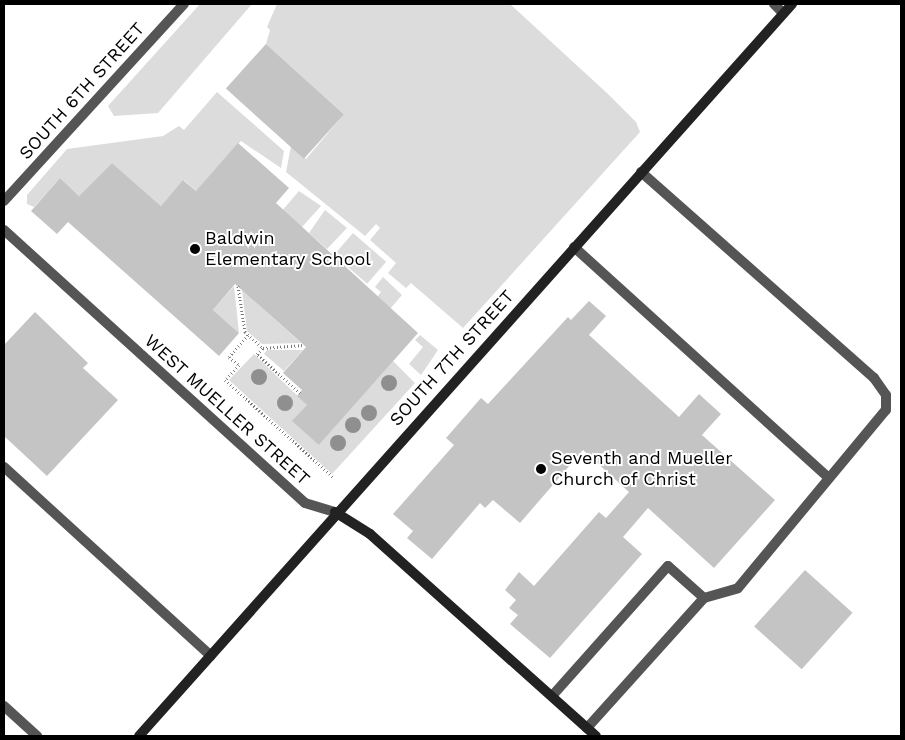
<!DOCTYPE html>
<html>
<head>
<meta charset="utf-8">
<style>
  body { margin:0 }
  #map { position:relative; width:905px; height:740px; overflow:hidden; background:#fff; font-family:"Work Sans",sans-serif }
  div>[style] { position:absolute }
  [style*='--x'] { left:calc(var(--x)*1px); top:calc(var(--y)*1px); width:calc(var(--w)*1px); rotate:calc(var(--a)*1deg) }
  .green>* { inset:0; background:#dcdcdc; transform-origin:0 0 }
  .building>* { inset:0; background:#c4c4c4; transform-origin:0 0 }
  .path>* { height:3px; margin-top:-1.5px; transform-origin:0; background:repeating-linear-gradient(90deg,#777 0 1px,transparent 0 3.5px) }
  .lane>* { height:10px; margin:-5px; padding:0 5px; transform-origin:5px; border-radius:5px; background:#555 }
  .street>* { height:10px; margin:-5px; padding:0 5px; transform-origin:5px; border-radius:5px; background:#555 }
  .secondary>* { height:10px; margin:-5px; padding:0 5px; transform-origin:5px; border-radius:5px; background:#222 }
  .trees>* { width:16px; height:16px; margin:-8px; border-radius:50%; background:#8f8f8f }
  .dots>* { width:14px; height:14px; translate:-50% -50%; box-sizing:border-box; border:2px solid #fff; border-radius:50% }
  span { translate:-50% -50%; white-space:nowrap; text-align:center; line-height:1.15; -webkit-text-stroke:4px #fff; paint-order:stroke }
  .street-label { font-size:18px; color:#000 }
  .poi-label { font-size:18px; color:#000 }
  .left { translate:0 -50%; text-align:left }
  .frame { position:absolute; inset:0; border:5px solid #000; pointer-events:none }
</style>
</head>
<body>
<div id="map">
  <div class="green">
    <i style="clip-path:polygon(200px 4px,252px 4px,158px 113px,114px 116px,108px 106px)"></i>
    <i style="clip-path:polygon(277px 4px,510px 4px,608px 94px,636px 122px,640px 132px,463px 328px,411px 283px,406px 288px,388px 273px,396px 263px,370px 240px,380px 228px,376px 224px,365px 236px,286px 172px,291px 146px,306px 159px,344px 114px,266px 44px,270px 30px,267px 27px)"></i>
    <i style="clip-path:polygon(217px 92px,284px 151px,281px 168px,241px 141px,209px 177px,225px 217px,184px 180px,161px 206px,112px 163px,79px 196px,60px 178px,34px 207px,27px 204px,27px 195px,67px 149px,163px 136px,179px 126px,184px 130px)"></i>
    <i style="clip-path:polygon(299px 191px,321px 206px,302px 227px,264px 232px)"></i>
    <i style="clip-path:polygon(325px 210px,347px 228px,327px 249px,309px 233px)"></i>
    <i style="left:353px;top:233px;width:44px;height:29px;rotate:41deg"></i>
    <i style="clip-path:polygon(383px 277px,402px 295px,390px 309px,377px 297px,381px 292px,375px 287px)"></i>
    <i style="clip-path:polygon(234px 286px,239px 333px,213px 310px)"></i>
    <i style="clip-path:polygon(242px 290px,301px 343px,262px 344px,247px 331px)"></i>
    <i style="clip-path:polygon(420px 335px,438px 350px,421px 375px,409px 364px,423px 347px,415px 340px)"></i>
    <i style="clip-path:polygon(267px 350px,303px 350px,284px 371px,264px 354px)"></i>
    <i style="clip-path:polygon(254px 354px,307px 405px,319px 445px,393px 361px,415px 383px,332px 474px,229px 380px)"></i>
  </div>
  <div class="building">
    <i style="left:266px;top:44px;width:105px;height:60px;rotate:42deg"></i>
    <i style="clip-path:polygon(238px 143px,289px 188px,276px 203px,418px 333px,319px 445px,292px 421px,307px 405px,297px 396px,302px 390px,283px 373px,306px 347px,235px 284px,213px 310px,239px 333px,219px 356px,68px 222px,57px 234px,31px 211px,60px 178px,79px 196px,112px 163px,161px 206px,183px 180px,196px 191px)"></i>
    <i style="clip-path:polygon(589px 301px,606px 316px,589px 335px,679px 417px,699px 394px,721px 414px,702px 435px,775px 500px,714px 568px,648px 508px,623px 537px,642px 554px,550px 658px,510px 624px,518px 615px,509px 608px,516px 600px,505px 590px,519px 572px,534px 586px,599px 512px,606px 518px,629px 492px,583px 450px,520px 523px,493px 500px,485px 508px,480px 503px,432px 559px,407px 538px,413px 531px,393px 514px,454px 445px,446px 438px,481px 398px,488px 404px,568px 317px,571px 320px)"></i>
    <i style="clip-path:polygon(35px 312px,88px 363px,83px 368px,118px 400px,47px 476px,4px 436px,4px 345px)"></i>
    <i style="left:805px;top:570px;width:64px;height:76px;rotate:42deg"></i>
  </div>
  <div class="path">
    <i style="--x:238;--y:286;--w:47;--a:81.3"></i>
    <i style="--x:245;--y:332;--w:24;--a:42"></i>
    <i style="--x:248;--y:335;--w:29;--a:131"></i>
    <i style="--x:229;--y:357;--w:13;--a:39"></i>
    <i style="--x:239;--y:365;--w:21;--a:133"></i>
    <i style="--x:225;--y:380;--w:145;--a:41.9"></i>
    <i style="--x:300;--y:393;--w:58;--a:-137.8"></i>
    <i style="--x:257;--y:354;--w:8;--a:-45"></i>
    <i style="--x:263;--y:348;--w:41;--a:-4.2"></i>
  </div>
  <div class="lane">
    <i style="--x:574;--y:247;--w:343;--a:42.2"></i>
    <i style="--x:4;--y:467;--w:280;--a:42.4"></i>
    <i style="--x:552;--y:696;--w:174;--a:-48.3"></i>
    <i style="--x:668;--y:566;--w:48;--a:41.6"></i>
    <i style="--x:587;--y:728;--w:175;--a:-48"></i>
    <i style="--x:704;--y:598;--w:35;--a:-16"></i>
    <i style="--x:738;--y:588;--w:231;--a:-50.3"></i>
    <i style="--x:886;--y:410;--w:15;--a:-90"></i>
    <i style="--x:886;--y:395;--w:21;--a:-125"></i>
    <i style="--x:874;--y:378;--w:311;--a:-138.5"></i>
  </div>
  <div class="street">
    <i style="--x:774;--y:4;--w:13;--a:45"></i>
    <i style="--x:4;--y:201;--w:267;--a:-47.6"></i>
    <i style="--x:4;--y:230;--w:406;--a:42.2"></i>
    <i style="--x:305;--y:503;--w:31;--a:17"></i>
    <i style="--x:4;--y:706;--w:45;--a:42.3"></i>
  </div>
  <div class="secondary">
    <i style="--x:335;--y:512;--w:41;--a:32.2"></i>
    <i style="--x:370;--y:534;--w:303;--a:41.8"></i>
    <i style="--x:139;--y:736;--w:981;--a:-48.26"></i>
  </div>
  <div class="trees">
    <i style="left:259px;top:377px"></i>
    <i style="left:389px;top:383px"></i>
    <i style="left:285px;top:403px"></i>
    <i style="left:369px;top:413px"></i>
    <i style="left:353px;top:425px"></i>
    <i style="left:338px;top:443px"></i>
  </div>
  <div class="dots">
    <i style="left:195px;top:249px;background:#000"></i>
    <i style="left:541px;top:469px;background:#000"></i>
  </div>
  <div class="street-label">
    <span style="left:82px;top:91px;rotate:-48deg">SOUTH 6TH STREET</span>
    <span style="left:452px;top:358px;rotate:-48deg">SOUTH 7TH STREET</span>
    <span style="left:227px;top:410px;rotate:42deg">WEST MUELLER STREET</span>
  </div>
  <div class="poi-label">
    <span class="left" style="left:205px;top:249px">Baldwin<br>Elementary School</span>
    <span class="left" style="left:551px;top:469px">Seventh and Mueller<br>Church of Christ</span>
  </div>
  <div class="frame"></div>
</div>
</body>
</html>
